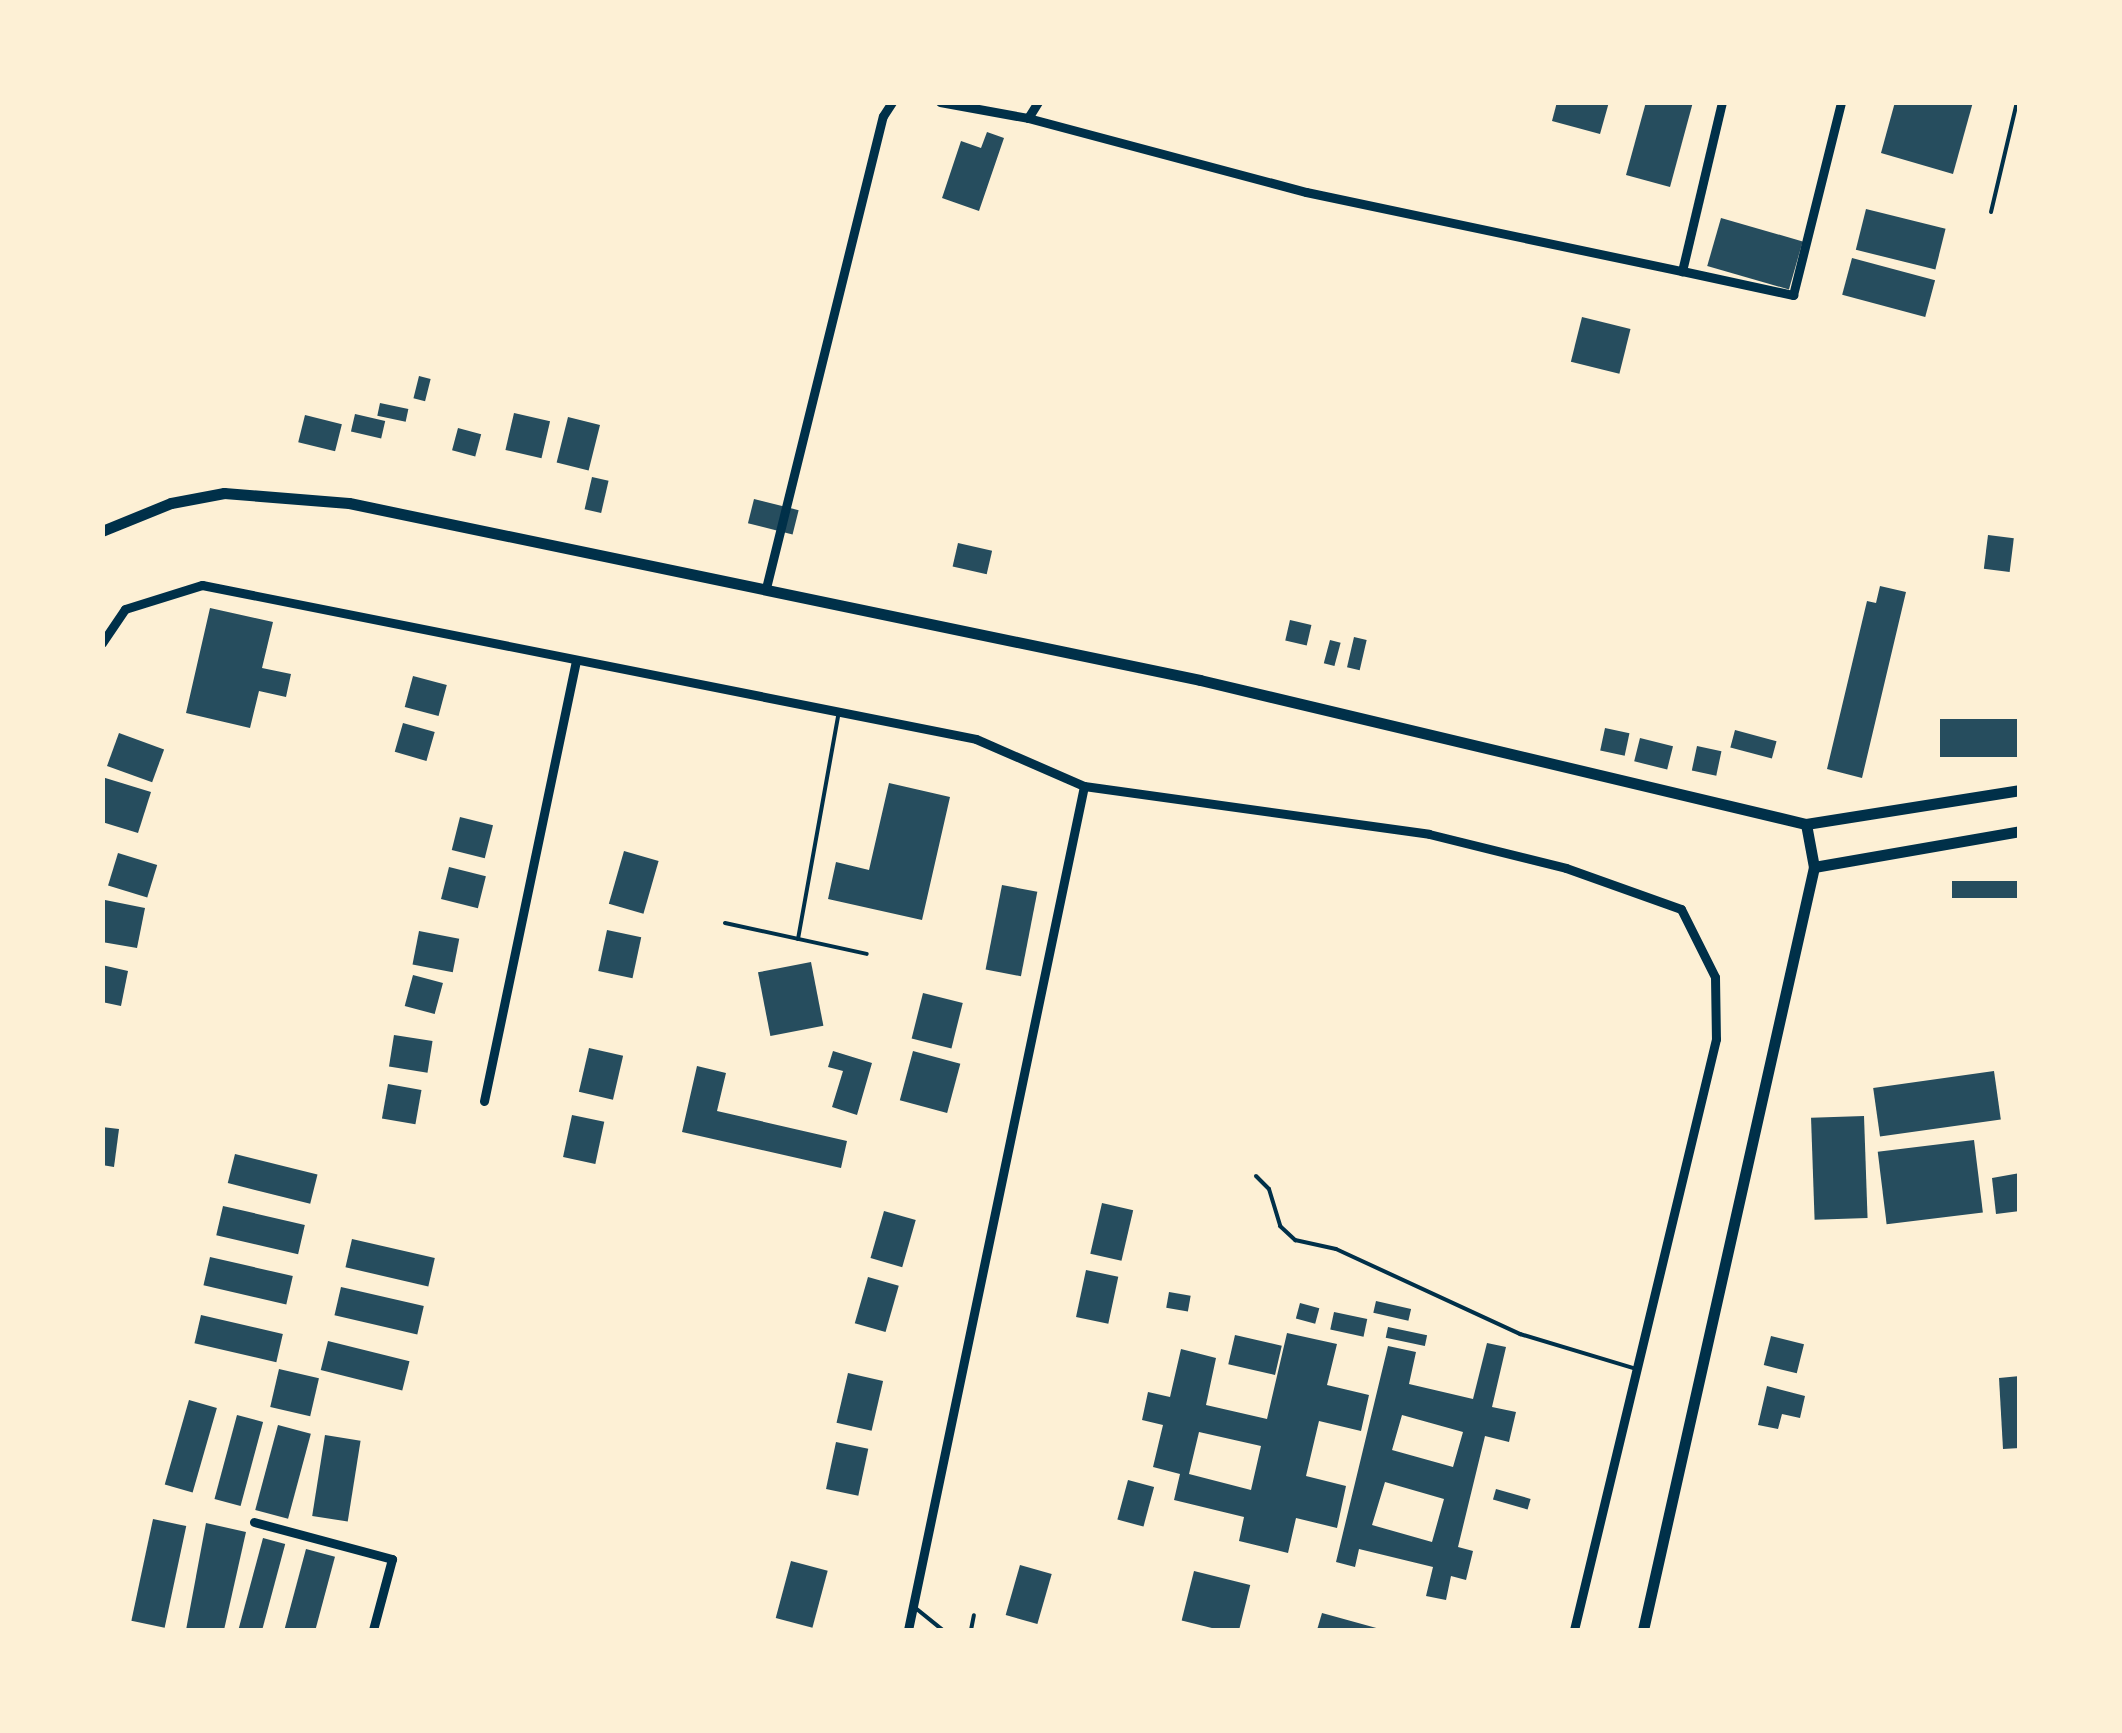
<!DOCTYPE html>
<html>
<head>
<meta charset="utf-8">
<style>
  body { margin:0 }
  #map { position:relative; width:2122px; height:1733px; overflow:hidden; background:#fdf0d5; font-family:"Nunito Sans",sans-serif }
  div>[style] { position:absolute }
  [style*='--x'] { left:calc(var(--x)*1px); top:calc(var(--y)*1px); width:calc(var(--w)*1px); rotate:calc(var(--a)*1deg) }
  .building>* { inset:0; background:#264d5e; transform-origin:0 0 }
  .service>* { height:4px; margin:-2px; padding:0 2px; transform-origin:2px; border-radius:2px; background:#003049 }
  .minor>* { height:9px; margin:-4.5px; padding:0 4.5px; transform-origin:4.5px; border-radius:4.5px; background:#003049 }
  .tertiary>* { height:11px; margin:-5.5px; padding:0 5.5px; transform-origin:5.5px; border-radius:5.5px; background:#003049 }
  span { translate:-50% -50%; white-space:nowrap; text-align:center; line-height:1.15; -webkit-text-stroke:8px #fdf0d5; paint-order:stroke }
  .frame { position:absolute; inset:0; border:105px solid #fdf0d5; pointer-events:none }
</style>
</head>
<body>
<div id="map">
  <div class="building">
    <i style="clip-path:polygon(1557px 102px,1609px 102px,1600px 134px,1552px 121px)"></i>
    <i style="clip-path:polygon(1646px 102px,1693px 102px,1670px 187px,1626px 175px)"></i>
    <i style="clip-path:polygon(1895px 102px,1973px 102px,1953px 174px,1881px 153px)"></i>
    <i style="clip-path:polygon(987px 132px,1004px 138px,979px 211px,942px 198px,961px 141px,981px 148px)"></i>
    <i style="left:1866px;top:209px;width:82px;height:42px;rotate:14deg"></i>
    <i style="left:1721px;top:218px;width:85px;height:50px;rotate:16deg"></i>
    <i style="left:1852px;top:258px;width:86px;height:38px;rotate:15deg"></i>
    <i style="left:1582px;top:317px;width:50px;height:46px;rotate:14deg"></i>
    <i style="left:419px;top:376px;width:12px;height:23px;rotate:14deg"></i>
    <i style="left:380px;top:403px;width:29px;height:13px;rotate:12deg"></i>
    <i style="left:514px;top:413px;width:37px;height:38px;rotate:13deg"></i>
    <i style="left:355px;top:414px;width:31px;height:18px;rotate:13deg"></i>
    <i style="left:305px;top:415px;width:38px;height:28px;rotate:14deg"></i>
    <i style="left:568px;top:417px;width:33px;height:47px;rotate:14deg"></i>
    <i style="left:458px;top:428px;width:24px;height:23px;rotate:15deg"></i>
    <i style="left:592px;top:477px;width:17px;height:33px;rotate:13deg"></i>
    <i style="left:754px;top:499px;width:46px;height:25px;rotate:14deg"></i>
    <i style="left:1988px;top:535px;width:26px;height:34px;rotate:7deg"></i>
    <i style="left:958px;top:543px;width:35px;height:24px;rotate:13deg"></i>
    <i style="clip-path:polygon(1880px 586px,1906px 592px,1862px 778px,1827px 769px,1867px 601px,1876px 603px)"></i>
    <i style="clip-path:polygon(210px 608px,273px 622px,262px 668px,291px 674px,286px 697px,259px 691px,250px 728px,186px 713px)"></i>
    <i style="left:1290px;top:620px;width:22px;height:21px;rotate:13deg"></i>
    <i style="left:1354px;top:637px;width:13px;height:31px;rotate:13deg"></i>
    <i style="left:1330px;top:640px;width:11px;height:24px;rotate:15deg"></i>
    <i style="left:413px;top:676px;width:35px;height:32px;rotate:15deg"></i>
    <i style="left:2020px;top:719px;width:38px;height:80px;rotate:90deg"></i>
    <i style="left:403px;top:723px;width:33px;height:30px;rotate:16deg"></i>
    <i style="left:1605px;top:728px;width:25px;height:23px;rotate:12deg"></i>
    <i style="left:1735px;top:730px;width:43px;height:18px;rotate:15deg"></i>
    <i style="left:119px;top:733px;width:48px;height:35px;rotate:20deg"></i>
    <i style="left:1640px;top:738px;width:34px;height:24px;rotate:14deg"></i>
    <i style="left:1697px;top:746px;width:25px;height:25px;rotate:12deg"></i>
    <i style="clip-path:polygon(102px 777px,151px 792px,138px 833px,102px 822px)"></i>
    <i style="clip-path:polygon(889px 783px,950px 797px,922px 920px,828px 899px,836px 862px,869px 870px)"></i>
    <i style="left:460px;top:817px;width:34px;height:34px;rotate:14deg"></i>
    <i style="left:624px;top:851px;width:36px;height:55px;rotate:16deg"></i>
    <i style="left:118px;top:853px;width:41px;height:34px;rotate:17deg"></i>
    <i style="left:449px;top:867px;width:38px;height:33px;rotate:14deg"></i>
    <i style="left:2020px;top:881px;width:17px;height:68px;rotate:90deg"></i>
    <i style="left:1002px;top:885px;width:36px;height:86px;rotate:11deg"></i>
    <i style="clip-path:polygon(105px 900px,145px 908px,137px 948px,102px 942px)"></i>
    <i style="left:607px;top:930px;width:35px;height:42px;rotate:12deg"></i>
    <i style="left:419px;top:931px;width:41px;height:34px;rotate:11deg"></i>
    <i style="left:811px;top:962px;width:65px;height:54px;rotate:79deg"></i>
    <i style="clip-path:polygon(102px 965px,128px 971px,121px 1006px,102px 1002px)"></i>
    <i style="left:413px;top:975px;width:31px;height:32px;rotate:15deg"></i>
    <i style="left:923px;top:993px;width:41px;height:47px;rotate:14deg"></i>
    <i style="left:394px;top:1035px;width:39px;height:32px;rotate:9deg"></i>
    <i style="left:589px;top:1048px;width:35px;height:45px;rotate:13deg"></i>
    <i style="clip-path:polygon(833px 1051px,872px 1063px,857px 1115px,832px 1107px,843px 1071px,828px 1067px)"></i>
    <i style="left:913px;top:1051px;width:49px;height:51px;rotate:15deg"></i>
    <i style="clip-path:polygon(697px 1066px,726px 1073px,717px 1111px,847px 1141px,841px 1168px,682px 1132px)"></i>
    <i style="left:1994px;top:1071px;width:49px;height:122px;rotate:82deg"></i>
    <i style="left:388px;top:1084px;width:34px;height:35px;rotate:10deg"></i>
    <i style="left:572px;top:1115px;width:33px;height:43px;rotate:12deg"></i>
    <i style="left:1864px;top:1116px;width:102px;height:53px;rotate:88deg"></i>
    <i style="clip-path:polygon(102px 1127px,119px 1129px,114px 1167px,102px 1165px)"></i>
    <i style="left:1974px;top:1140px;width:73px;height:97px;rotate:83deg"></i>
    <i style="left:235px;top:1154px;width:85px;height:30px;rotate:14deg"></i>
    <i style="clip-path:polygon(2020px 1173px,2020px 1211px,1996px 1214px,1992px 1178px)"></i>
    <i style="left:1102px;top:1203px;width:32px;height:52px;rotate:13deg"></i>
    <i style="left:223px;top:1206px;width:84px;height:30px;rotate:13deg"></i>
    <i style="left:884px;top:1211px;width:33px;height:49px;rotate:16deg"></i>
    <i style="left:352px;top:1239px;width:85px;height:29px;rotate:13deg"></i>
    <i style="left:210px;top:1257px;width:85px;height:29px;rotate:13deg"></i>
    <i style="left:1086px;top:1270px;width:33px;height:48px;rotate:12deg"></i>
    <i style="left:868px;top:1277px;width:32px;height:48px;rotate:16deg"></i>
    <i style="left:341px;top:1287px;width:85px;height:29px;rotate:13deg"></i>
    <i style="left:1169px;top:1292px;width:22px;height:16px;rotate:10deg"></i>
    <i style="left:1376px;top:1301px;width:36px;height:12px;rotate:13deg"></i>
    <i style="left:1300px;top:1303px;width:20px;height:16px;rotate:15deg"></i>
    <i style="left:1334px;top:1312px;width:34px;height:18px;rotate:12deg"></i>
    <i style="left:201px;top:1315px;width:84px;height:29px;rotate:13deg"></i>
    <i style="left:1388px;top:1327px;width:40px;height:11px;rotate:12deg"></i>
    <i style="clip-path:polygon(evenodd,1287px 1333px,1337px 1344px,1327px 1385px,1369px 1395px,1361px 1431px,1319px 1421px,1306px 1476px,1346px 1486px,1337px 1528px,1296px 1518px,1288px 1553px,1239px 1541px,1244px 1517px,1174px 1500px,1180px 1474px,1153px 1467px,1163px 1425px,1142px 1420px,1148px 1392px,1170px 1397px,1181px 1349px,1216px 1358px,1206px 1405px,1267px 1419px,1287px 1333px,1199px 1432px,1261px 1446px,1251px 1490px,1189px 1474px,1199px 1432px)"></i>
    <i style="left:1235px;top:1335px;width:48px;height:30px;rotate:13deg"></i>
    <i style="left:1771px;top:1336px;width:34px;height:30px;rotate:14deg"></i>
    <i style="left:328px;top:1341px;width:84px;height:30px;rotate:14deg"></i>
    <i style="clip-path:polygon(evenodd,1487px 1343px,1506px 1347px,1492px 1407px,1516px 1412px,1509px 1442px,1485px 1436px,1458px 1547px,1473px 1551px,1466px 1580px,1451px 1576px,1446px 1600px,1426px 1596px,1433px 1567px,1359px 1549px,1355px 1567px,1336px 1562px,1388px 1346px,1416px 1352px,1409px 1384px,1473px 1399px,1487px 1343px,1402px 1415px,1463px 1432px,1453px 1467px,1392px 1450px,1402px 1415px,1487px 1343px,1385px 1482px,1444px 1499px,1432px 1542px,1372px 1525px,1385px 1482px)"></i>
    <i style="left:279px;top:1369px;width:41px;height:39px;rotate:13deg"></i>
    <i style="left:848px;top:1373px;width:36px;height:51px;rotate:13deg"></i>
    <i style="clip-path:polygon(2020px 1376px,2020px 1448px,2003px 1449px,1999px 1378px)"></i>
    <i style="clip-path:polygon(1767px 1386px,1805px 1396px,1800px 1418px,1782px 1414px,1778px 1429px,1758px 1425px)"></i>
    <i style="left:189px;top:1400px;width:29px;height:88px;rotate:16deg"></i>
    <i style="left:237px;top:1415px;width:27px;height:87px;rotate:15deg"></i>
    <i style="left:278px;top:1425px;width:34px;height:88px;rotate:15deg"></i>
    <i style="left:325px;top:1435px;width:36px;height:82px;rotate:9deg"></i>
    <i style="left:836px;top:1442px;width:33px;height:48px;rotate:12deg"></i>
    <i style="left:1128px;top:1480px;width:27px;height:41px;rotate:15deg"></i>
    <i style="left:1496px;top:1489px;width:36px;height:11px;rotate:16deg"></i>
    <i style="left:153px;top:1519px;width:34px;height:104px;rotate:12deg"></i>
    <i style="clip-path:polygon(206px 1523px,246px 1532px,224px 1630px,186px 1630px)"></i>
    <i style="left:263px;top:1538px;width:23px;height:95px;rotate:15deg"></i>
    <i style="left:306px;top:1549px;width:30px;height:83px;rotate:15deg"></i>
    <i style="left:791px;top:1561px;width:38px;height:59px;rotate:15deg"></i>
    <i style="left:1020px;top:1565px;width:33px;height:52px;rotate:16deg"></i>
    <i style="left:1194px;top:1571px;width:58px;height:51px;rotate:14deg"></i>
    <i style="clip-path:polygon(1322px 1613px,1380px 1629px,1380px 1630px,1317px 1630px)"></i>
  </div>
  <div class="service">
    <i style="--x:1991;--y:212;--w:113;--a:-76.7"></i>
    <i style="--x:725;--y:923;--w:145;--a:12.3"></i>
    <i style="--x:798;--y:939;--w:231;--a:-79.8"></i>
    <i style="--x:1256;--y:1176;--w:18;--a:45"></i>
    <i style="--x:1269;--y:1189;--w:39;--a:73"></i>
    <i style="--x:1280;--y:1226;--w:21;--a:43"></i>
    <i style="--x:1295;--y:1240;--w:42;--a:12.4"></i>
    <i style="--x:1336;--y:1249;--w:203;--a:24.8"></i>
    <i style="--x:1520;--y:1334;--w:122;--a:16.7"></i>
    <i style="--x:913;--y:1606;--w:38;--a:39"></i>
    <i style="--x:971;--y:1630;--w:15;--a:-79"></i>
  </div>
  <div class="minor">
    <i style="--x:940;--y:102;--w:89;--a:10.3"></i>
    <i style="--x:1028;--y:118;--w:19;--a:-58"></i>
    <i style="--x:1722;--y:102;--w:174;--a:103.3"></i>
    <i style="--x:1682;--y:271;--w:114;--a:12.2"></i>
    <i style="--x:1793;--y:295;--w:199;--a:-76"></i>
    <i style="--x:1028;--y:118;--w:288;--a:14.9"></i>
    <i style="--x:1306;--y:192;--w:384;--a:11.9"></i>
    <i style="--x:766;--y:588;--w:486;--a:-76.1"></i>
    <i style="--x:883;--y:116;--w:17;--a:-57"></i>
    <i style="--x:102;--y:643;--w:41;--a:-55.9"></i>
    <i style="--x:125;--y:609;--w:81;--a:-17.3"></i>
    <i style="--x:202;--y:585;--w:789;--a:11.25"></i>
    <i style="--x:976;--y:739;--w:118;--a:23.5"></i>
    <i style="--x:1084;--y:786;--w:348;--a:7.9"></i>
    <i style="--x:1429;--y:834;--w:141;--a:13.9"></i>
    <i style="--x:1566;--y:868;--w:122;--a:19.6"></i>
    <i style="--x:1681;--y:909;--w:76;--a:63.4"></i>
    <i style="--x:1715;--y:977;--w:62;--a:89.1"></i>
    <i style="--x:1716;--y:1039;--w:608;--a:103.51"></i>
    <i style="--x:484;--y:1101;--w:450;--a:-78.2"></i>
    <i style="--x:254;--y:1522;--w:143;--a:15"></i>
    <i style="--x:392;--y:1559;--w:73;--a:105"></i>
    <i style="--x:908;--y:1630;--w:862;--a:-78.22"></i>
  </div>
  <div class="tertiary">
    <i style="--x:102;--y:531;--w:74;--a:-22.1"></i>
    <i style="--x:171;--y:503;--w:54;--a:-10.7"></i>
    <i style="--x:224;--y:493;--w:125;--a:4.6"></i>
    <i style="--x:349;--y:503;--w:869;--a:11.75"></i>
    <i style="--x:1200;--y:680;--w:623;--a:13.37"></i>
    <i style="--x:1806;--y:824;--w:44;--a:79.5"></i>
    <i style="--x:1814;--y:867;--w:782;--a:102.63"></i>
    <i style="--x:1806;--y:824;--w:217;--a:-9"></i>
    <i style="--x:1814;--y:867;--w:209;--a:-9.9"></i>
  </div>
  <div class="frame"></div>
</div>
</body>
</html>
